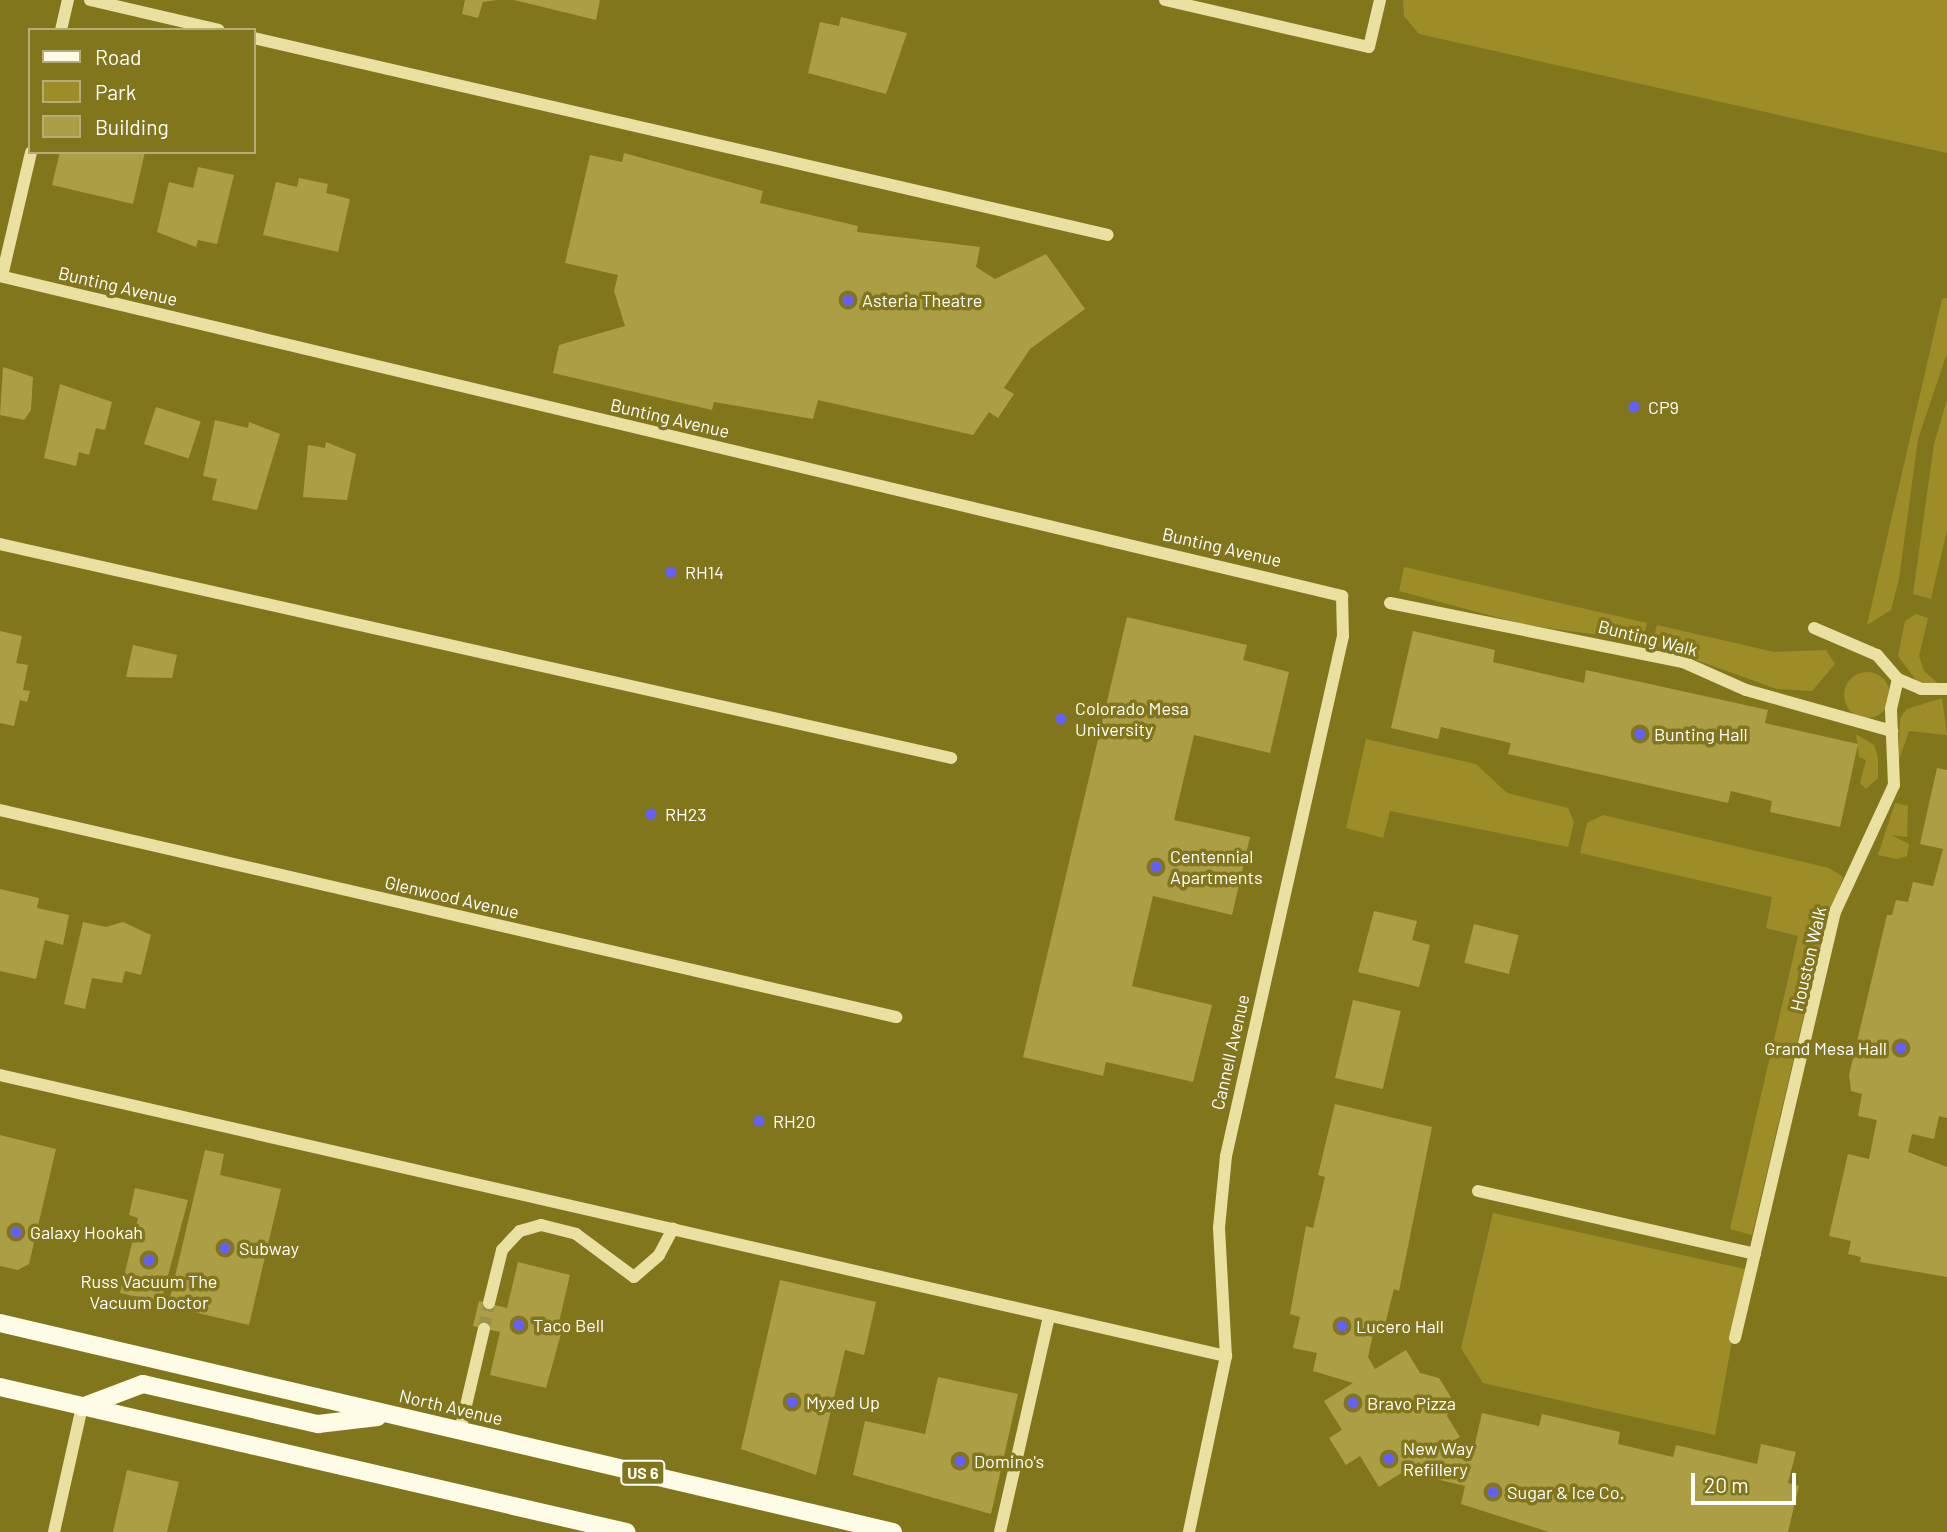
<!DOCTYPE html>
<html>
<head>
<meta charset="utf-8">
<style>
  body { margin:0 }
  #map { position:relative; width:1947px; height:1532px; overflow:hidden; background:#82761d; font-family:Barlow,sans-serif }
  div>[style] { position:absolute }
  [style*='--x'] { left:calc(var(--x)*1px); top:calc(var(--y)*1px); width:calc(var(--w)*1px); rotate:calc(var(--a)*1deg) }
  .green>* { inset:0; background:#9d8d29 }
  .round { border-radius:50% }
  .building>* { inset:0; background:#ab9e45; transform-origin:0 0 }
  .minor-tunnel>* { height:12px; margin-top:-6px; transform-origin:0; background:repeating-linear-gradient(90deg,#9b914a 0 12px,transparent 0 18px) }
  .minor>* { height:12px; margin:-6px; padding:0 6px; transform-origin:6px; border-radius:6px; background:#eae0a2 }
  .major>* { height:18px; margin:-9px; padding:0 9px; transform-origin:9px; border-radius:9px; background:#fefce6 }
  .dots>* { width:19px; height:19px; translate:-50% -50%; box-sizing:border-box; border:4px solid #82761d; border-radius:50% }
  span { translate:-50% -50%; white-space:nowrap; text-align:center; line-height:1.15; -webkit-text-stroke:7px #82761d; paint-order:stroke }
  .shield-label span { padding:2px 5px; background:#82761d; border:2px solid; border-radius:5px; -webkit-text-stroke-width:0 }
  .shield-label { font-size:16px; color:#fff; font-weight:700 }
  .street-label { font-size:18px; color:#fff }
  .poi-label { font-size:18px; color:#fff }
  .left { translate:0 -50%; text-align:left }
  .right { translate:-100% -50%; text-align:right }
  .legend { position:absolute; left:28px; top:28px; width:228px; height:126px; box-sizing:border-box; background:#82761d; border:2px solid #b4ad77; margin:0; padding:9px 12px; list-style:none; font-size:21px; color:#fff }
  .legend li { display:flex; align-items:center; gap:14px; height:35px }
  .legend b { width:35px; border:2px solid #b4ad77 }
  .scale { position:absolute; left:1691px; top:1473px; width:105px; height:32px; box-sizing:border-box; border:4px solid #fff; border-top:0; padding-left:9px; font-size:21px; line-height:24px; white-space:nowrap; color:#fff; -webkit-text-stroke:5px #82761d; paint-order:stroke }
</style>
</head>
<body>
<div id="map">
  <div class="green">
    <i style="clip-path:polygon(1403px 0,1947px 0,1947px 153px,1419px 34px,1404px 16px)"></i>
    <i style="clip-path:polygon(1947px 298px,1947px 353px,1918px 439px,1899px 579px,1891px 610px,1867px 625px,1942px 299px)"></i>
    <i style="clip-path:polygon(1947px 400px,1947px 530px,1931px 599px,1913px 594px,1934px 444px)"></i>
    <i style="clip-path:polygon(1404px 567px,1647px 623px,1643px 641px,1526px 625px,1399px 591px)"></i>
    <i style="clip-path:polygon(1916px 614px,1928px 618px,1919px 656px,1924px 671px,1941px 686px,1919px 684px,1898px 656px,1905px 621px)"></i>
    <i style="clip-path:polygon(1657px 625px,1774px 652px,1826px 650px,1835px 664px,1812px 691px,1777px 689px,1652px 644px)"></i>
    <i class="round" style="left:1844px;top:672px;width:46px;height:46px"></i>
    <i style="clip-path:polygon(1942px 698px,1947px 735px,1909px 731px,1898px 763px,1900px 718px,1907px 709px)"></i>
    <i style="clip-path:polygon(1856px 734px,1874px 745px,1878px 757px,1878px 778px,1866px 789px,1860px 783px,1866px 760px,1859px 757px)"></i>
    <i style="clip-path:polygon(1366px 739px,1476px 764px,1507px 793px,1568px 808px,1574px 822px,1568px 847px,1390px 811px,1383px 838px,1346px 828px)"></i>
    <i style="clip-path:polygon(1895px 803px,1908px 806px,1907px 837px,1891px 835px,1909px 844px,1907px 856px,1897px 859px,1878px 855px)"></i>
    <i style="clip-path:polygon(1603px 815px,1829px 868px,1843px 877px,1821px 942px,1752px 1235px,1730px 1229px,1798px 936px,1766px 928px,1772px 897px,1580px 853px,1587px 823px)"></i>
    <i style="clip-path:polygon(1493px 1213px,1745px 1269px,1715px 1435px,1483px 1383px,1461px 1348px)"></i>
  </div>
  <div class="building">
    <i style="clip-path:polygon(465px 0,497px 0,483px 2px,478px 18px,462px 14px)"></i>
    <i style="clip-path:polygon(514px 0,600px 0,596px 20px)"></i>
    <i style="clip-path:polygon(841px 17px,907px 33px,886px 94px,808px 73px,820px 22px,839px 26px)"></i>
    <i style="clip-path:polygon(60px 152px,145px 152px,133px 204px,52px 185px)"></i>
    <i style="clip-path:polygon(624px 153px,763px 191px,760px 203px,858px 226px,857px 232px,980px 247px,976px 267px,995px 279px,1046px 254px,1085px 309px,1030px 349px,1004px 388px,1014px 394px,998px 418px,989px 412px,973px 435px,818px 400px,813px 419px,714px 402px,712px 410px,553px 373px,559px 345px,625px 326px,614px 291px,618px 275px,565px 263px,590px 155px,622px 162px)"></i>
    <i style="clip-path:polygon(198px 167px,234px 175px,217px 244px,198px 240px,196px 247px,157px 232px,169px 182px,193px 188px)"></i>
    <i style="clip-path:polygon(299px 178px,328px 184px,326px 193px,350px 199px,338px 252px,263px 235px,276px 182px,297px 187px)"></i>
    <i style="clip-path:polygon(3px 367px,33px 377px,31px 410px,24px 420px,0 415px)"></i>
    <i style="clip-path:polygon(60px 384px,112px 402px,105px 430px,96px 428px,89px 455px,79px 452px,76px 466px,44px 458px)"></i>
    <i style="left:156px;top:407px;width:47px;height:39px;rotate:18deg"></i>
    <i style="clip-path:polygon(215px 420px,248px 428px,249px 422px,280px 434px,257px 510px,212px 500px,217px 479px,203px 476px)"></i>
    <i style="clip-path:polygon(326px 442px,356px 454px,347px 500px,303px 497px,308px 445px,325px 448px)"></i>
    <i style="clip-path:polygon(1127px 617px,1247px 645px,1243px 660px,1289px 672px,1270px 753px,1194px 735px,1174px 820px,1250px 837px,1232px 915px,1153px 896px,1132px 986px,1212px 1005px,1193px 1082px,1106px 1062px,1103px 1076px,1023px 1057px)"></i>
    <i style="clip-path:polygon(0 631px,22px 636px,16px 663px,28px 665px,23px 690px,30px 691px,27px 702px,20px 700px,14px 726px,0 723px)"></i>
    <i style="clip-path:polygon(1413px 631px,1495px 650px,1493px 662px,1584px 683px,1586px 670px,1768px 710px,1765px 723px,1858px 744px,1840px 827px,1770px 812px,1772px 801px,1731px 791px,1728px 803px,1508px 754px,1511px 743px,1441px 727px,1438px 739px,1391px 728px)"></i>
    <i style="clip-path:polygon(133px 645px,177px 655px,172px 678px,126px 677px)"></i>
    <i style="clip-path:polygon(1937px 768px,1947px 770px,1947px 1118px,1939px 1116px,1934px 1139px,1912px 1134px,1908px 1152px,1947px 1167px,1947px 1277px,1860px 1262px,1861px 1257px,1848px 1254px,1851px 1241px,1829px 1236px,1848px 1154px,1869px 1159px,1877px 1120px,1858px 1116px,1862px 1094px,1851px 1091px,1849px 1075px,1887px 915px,1892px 915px,1896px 900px,1908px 902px,1913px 882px,1933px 886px,1943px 849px,1920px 844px)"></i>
    <i style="clip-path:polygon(0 889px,39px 898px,37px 908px,69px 915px,63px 945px,45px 940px,36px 979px,0 971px)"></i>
    <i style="clip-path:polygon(1374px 911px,1417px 921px,1412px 940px,1430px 945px,1419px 987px,1358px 972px)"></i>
    <i style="clip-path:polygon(83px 922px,106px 927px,123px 922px,151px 935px,141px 975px,125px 971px,122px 983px,92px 978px,85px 1009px,64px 1004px)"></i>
    <i style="left:1474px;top:924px;width:46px;height:40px;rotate:14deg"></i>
    <i style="left:1353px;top:1000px;width:49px;height:80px;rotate:13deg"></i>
    <i style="clip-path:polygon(1335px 1104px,1432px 1127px,1399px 1291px,1394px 1289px,1382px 1336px,1373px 1334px,1368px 1357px,1375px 1369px,1406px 1350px,1420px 1373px,1439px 1378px,1452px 1399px,1447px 1416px,1460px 1437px,1441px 1448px,1446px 1455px,1471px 1461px,1482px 1413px,1539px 1426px,1542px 1414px,1620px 1432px,1618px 1444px,1673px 1457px,1676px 1445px,1757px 1464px,1761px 1444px,1796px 1452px,1788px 1483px,1799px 1486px,1788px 1532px,1549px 1532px,1461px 1504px,1465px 1486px,1428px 1477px,1419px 1462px,1379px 1487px,1360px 1456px,1346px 1465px,1329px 1438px,1342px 1430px,1324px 1401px,1353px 1383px,1313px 1371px,1317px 1353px,1293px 1348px,1300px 1317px,1290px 1314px,1306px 1226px,1313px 1228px,1325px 1177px,1318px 1175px)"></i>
    <i style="clip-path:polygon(0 1135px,56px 1149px,29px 1264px,18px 1270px,0 1266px)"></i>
    <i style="clip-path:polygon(205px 1150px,224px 1154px,220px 1175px,281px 1189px,249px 1325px,168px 1306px)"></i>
    <i style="clip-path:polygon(135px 1188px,188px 1200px,161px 1302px,120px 1293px,138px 1218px,129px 1215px)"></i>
    <i style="clip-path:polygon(518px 1262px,570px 1275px,559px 1322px,564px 1323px,546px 1388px,490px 1375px,500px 1332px,473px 1326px,479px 1301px,507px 1308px)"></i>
    <i style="clip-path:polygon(780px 1280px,876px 1302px,864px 1355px,845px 1350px,816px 1475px,741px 1449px)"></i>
    <i style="clip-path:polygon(938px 1377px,1018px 1394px,991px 1514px,853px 1475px,865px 1421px,925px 1434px)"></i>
    <i style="clip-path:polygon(127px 1470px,179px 1482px,167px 1532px,113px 1532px)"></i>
  </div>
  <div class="minor-tunnel">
    <i style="--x:484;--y:1329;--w:26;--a:-79"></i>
  </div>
  <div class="minor">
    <i style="--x:90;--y:0;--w:132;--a:13.1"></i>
    <i style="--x:1165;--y:0;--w:209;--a:13"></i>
    <i style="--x:1369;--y:47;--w:48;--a:-76.8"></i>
    <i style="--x:61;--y:30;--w:31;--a:-77"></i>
    <i style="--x:254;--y:38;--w:876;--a:12.99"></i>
    <i style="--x:0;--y:276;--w:1380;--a:13.41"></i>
    <i style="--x:1342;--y:596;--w:40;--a:88.6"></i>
    <i style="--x:1343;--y:636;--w:533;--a:102.68"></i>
    <i style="--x:1226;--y:1156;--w:72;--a:95.6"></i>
    <i style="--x:1219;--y:1228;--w:128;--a:86.9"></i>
    <i style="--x:1226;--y:1356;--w:180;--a:101.9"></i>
    <i style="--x:2;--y:276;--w:127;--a:-76.8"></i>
    <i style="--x:0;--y:544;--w:975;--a:12.68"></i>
    <i style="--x:1390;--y:603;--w:299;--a:11.4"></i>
    <i style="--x:1683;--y:662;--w:69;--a:24"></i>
    <i style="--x:1746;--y:690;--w:152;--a:15.7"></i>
    <i style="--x:1814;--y:628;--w:69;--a:23.2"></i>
    <i style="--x:1877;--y:655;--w:32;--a:49"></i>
    <i style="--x:1898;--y:679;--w:25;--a:23"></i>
    <i style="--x:1921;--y:689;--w:26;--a:0"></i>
    <i style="--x:0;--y:810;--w:920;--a:13.01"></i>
    <i style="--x:0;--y:1075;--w:1258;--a:12.91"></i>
    <i style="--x:1478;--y:1191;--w:284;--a:12.8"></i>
    <i style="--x:489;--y:1303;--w:55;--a:-76.2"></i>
    <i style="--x:502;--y:1250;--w:26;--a:-47"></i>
    <i style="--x:520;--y:1231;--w:22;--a:-16"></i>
    <i style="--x:541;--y:1225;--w:36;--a:14"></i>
    <i style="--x:576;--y:1234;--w:72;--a:36.6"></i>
    <i style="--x:634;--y:1277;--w:33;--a:-41"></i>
    <i style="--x:659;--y:1255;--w:30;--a:-62"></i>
    <i style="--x:1735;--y:1338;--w:438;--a:-76.8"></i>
    <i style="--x:1835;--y:912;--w:140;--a:-65.1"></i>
    <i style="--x:1894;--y:785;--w:76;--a:-92.3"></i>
    <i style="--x:1891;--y:709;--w:31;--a:-77"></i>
    <i style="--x:460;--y:1431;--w:105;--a:-76.8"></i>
    <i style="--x:54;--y:1532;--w:128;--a:-77.4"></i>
    <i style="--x:1000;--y:1532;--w:221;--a:-77.2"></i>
  </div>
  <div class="major">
    <i style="--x:0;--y:1323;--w:917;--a:13.17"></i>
    <i style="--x:0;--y:1387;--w:643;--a:13.04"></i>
    <i style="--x:82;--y:1407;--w:65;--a:-20.7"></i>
    <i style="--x:143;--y:1384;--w:180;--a:12.9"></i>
    <i style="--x:318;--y:1424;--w:60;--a:-6.7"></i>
  </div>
  <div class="dots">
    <i style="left:848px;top:300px;background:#6460fa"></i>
    <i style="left:1634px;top:407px;background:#6460fa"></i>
    <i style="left:671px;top:572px;background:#6460fa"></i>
    <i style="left:1061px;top:719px;background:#6460fa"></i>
    <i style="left:1640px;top:734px;background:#6460fa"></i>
    <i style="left:651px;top:814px;background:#6460fa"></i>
    <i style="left:1156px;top:867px;background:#6460fa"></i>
    <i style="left:1901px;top:1048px;background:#6460fa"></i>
    <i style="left:759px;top:1121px;background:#6460fa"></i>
    <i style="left:16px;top:1232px;background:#6460fa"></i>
    <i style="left:225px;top:1248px;background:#6460fa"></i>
    <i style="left:149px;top:1260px;background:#6460fa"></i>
    <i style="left:519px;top:1325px;background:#6460fa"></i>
    <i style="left:1342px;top:1326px;background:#6460fa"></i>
    <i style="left:792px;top:1402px;background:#6460fa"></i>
    <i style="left:1353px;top:1403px;background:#6460fa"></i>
    <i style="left:1389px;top:1459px;background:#6460fa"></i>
    <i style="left:960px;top:1461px;background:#6460fa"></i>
    <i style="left:1493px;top:1492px;background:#6460fa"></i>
  </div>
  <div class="shield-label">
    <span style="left:643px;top:1473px">US 6</span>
  </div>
  <div class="street-label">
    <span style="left:118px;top:286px;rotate:13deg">Bunting Avenue</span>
    <span style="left:670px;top:418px;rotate:13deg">Bunting Avenue</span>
    <span style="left:1222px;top:547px;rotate:13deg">Bunting Avenue</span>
    <span style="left:1648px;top:638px;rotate:14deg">Bunting Walk</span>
    <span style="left:452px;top:897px;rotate:13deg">Glenwood Avenue</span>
    <span style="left:1808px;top:959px;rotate:-77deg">Houston Walk</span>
    <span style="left:1230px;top:1052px;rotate:-77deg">Cannell Avenue</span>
    <span style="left:451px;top:1407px;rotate:13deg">North Avenue</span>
  </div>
  <div class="poi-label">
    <span class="left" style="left:862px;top:300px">Asteria Theatre</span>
    <span class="left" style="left:1648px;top:407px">CP9</span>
    <span class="left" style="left:685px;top:572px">RH14</span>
    <span class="left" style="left:1075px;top:719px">Colorado Mesa<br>University</span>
    <span class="left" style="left:1654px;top:734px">Bunting Hall</span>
    <span class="left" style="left:665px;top:814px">RH23</span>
    <span class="left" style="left:1170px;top:867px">Centennial<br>Apartments</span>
    <span class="right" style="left:1887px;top:1048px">Grand Mesa Hall</span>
    <span class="left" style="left:773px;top:1121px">RH20</span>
    <span class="left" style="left:30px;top:1232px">Galaxy Hookah</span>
    <span class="left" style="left:239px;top:1248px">Subway</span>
    <span style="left:149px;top:1292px">Russ Vacuum The<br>Vacuum Doctor</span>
    <span class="left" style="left:533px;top:1325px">Taco Bell</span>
    <span class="left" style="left:1356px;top:1326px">Lucero Hall</span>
    <span class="left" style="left:806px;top:1402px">Myxed Up</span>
    <span class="left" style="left:1367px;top:1403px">Bravo Pizza</span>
    <span class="left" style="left:1403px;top:1459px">New Way<br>Refillery</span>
    <span class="left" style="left:974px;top:1461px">Domino's</span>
    <span class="left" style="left:1507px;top:1492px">Sugar &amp; Ice Co.</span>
  </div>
  <ul class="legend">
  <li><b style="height:9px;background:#fefce6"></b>Road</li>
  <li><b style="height:19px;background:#9d8d29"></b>Park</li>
  <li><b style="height:19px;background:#ab9e45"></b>Building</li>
  </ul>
  <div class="scale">20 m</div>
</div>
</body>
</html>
